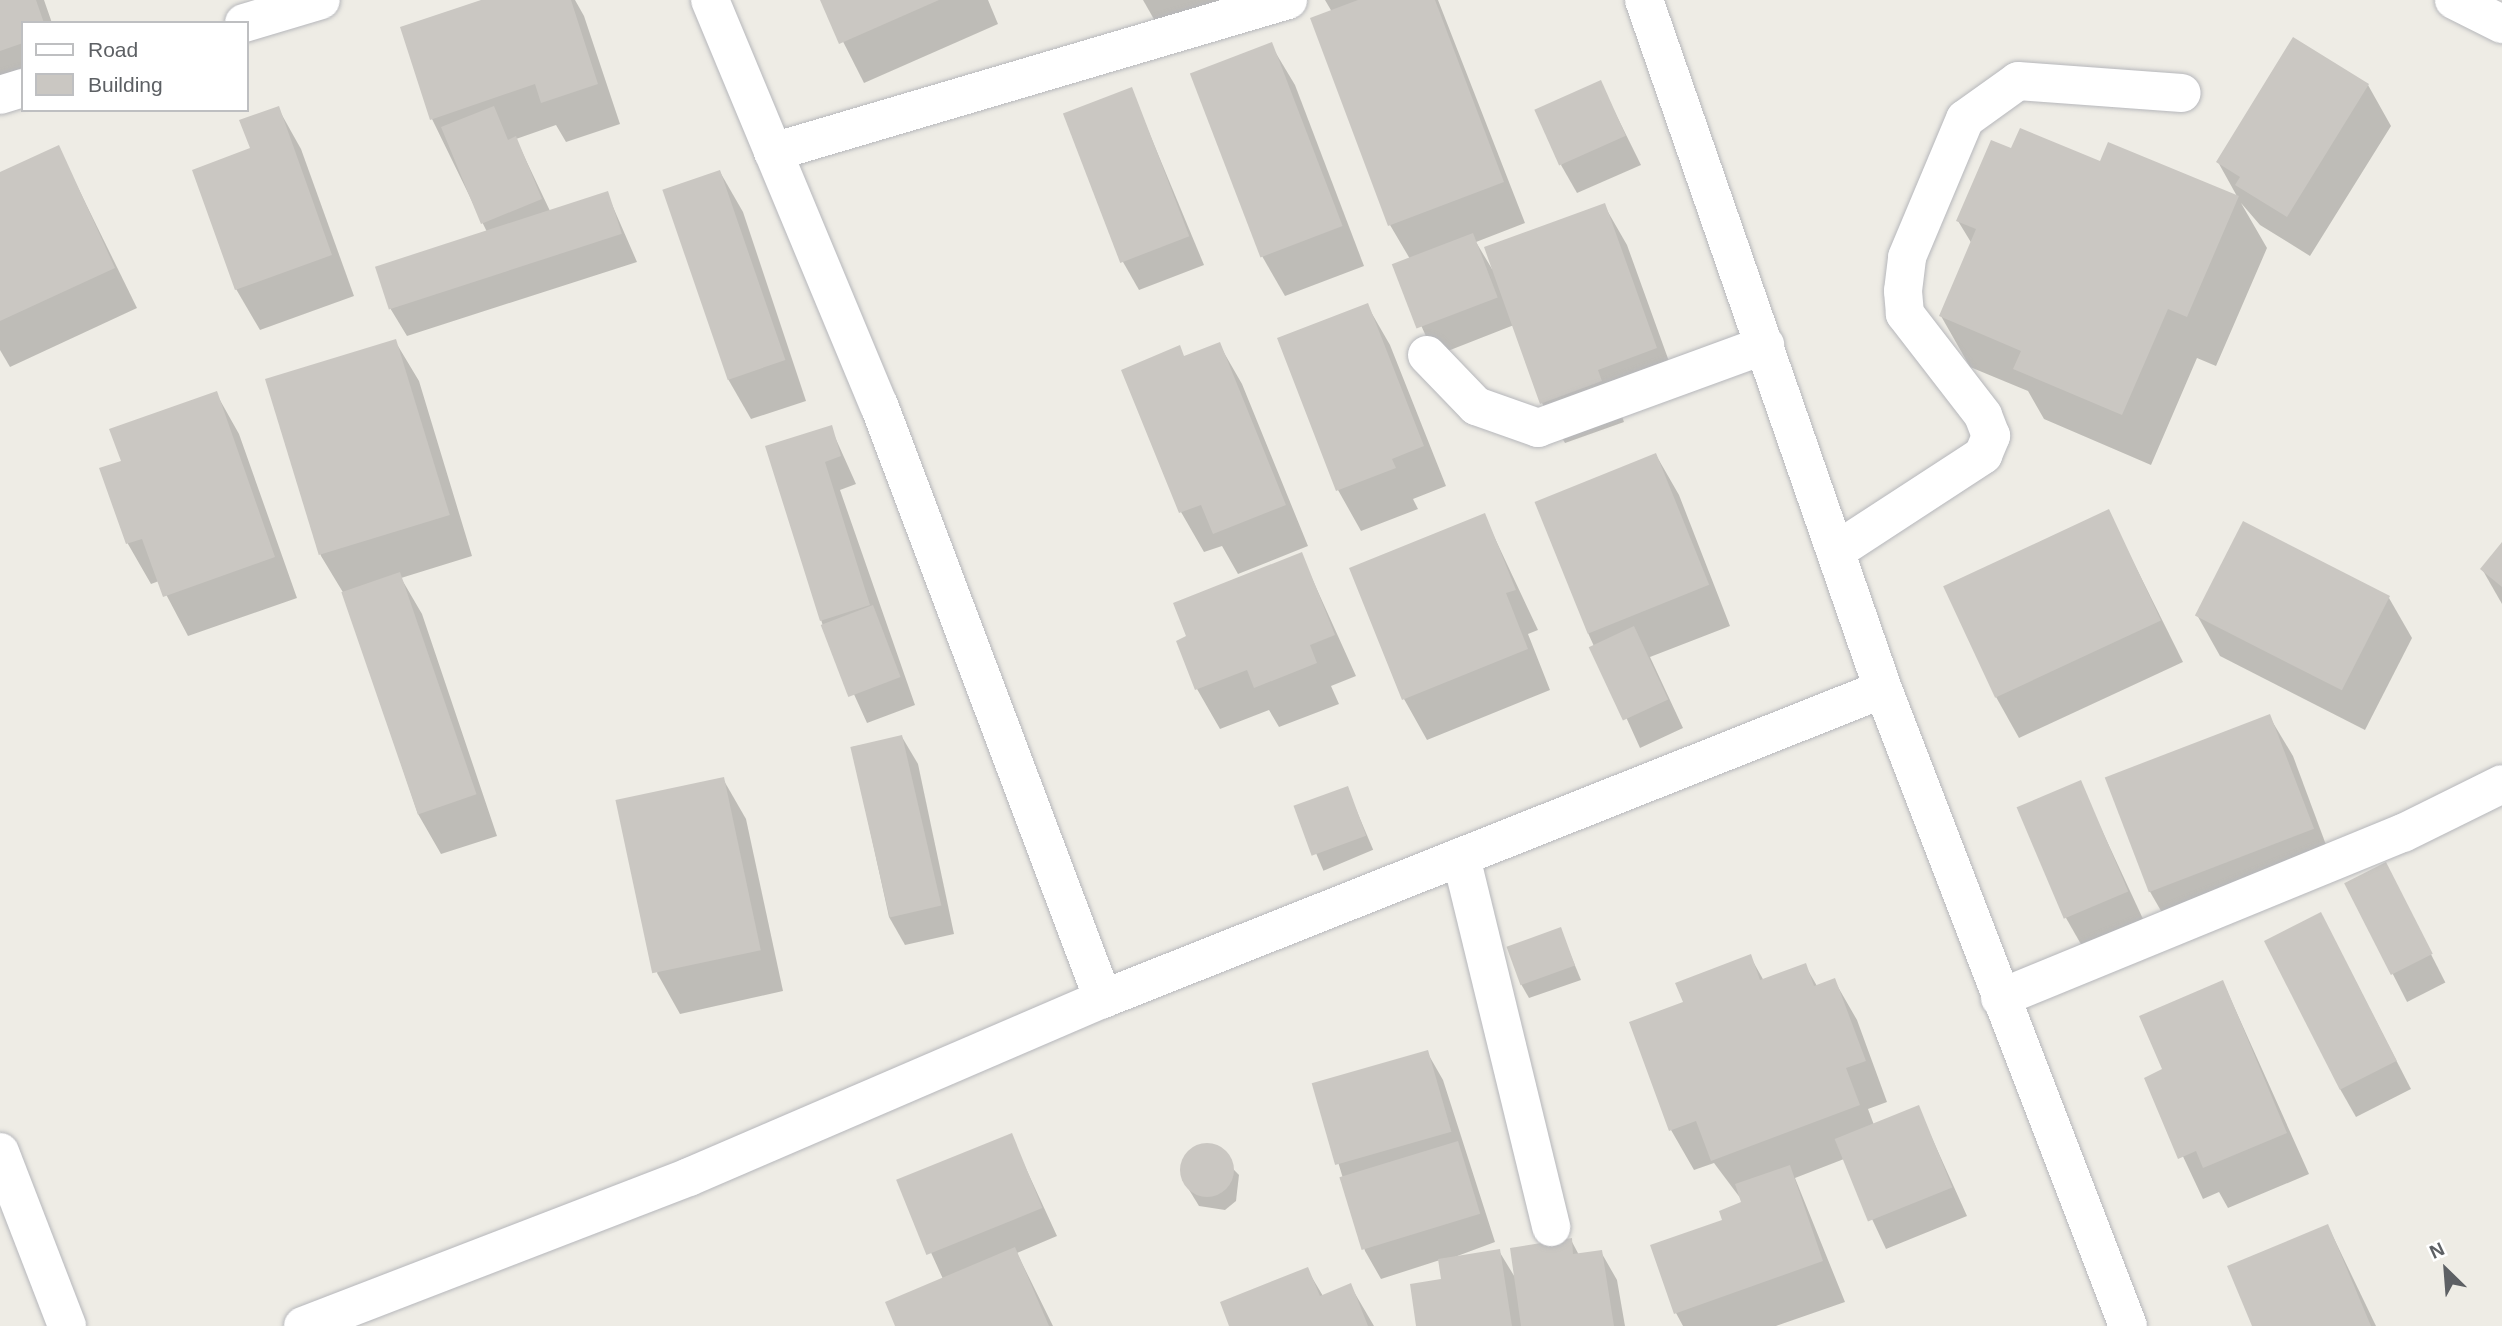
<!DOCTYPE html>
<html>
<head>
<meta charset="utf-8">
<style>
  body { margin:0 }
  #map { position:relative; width:2502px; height:1326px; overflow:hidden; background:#eeece5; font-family:Arial,sans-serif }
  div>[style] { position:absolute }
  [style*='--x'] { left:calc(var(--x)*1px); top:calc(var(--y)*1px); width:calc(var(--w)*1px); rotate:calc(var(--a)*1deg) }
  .shadow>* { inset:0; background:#0003; transform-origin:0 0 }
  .building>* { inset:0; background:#cac7c2; transform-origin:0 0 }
  .round { border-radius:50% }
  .roads { filter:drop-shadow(0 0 2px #b6b7bb) drop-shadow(0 0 2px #b6b7bb) }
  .minor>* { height:38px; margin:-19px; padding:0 19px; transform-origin:19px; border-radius:19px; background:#fff }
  span { translate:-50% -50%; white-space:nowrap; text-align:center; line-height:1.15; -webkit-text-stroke:7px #fff; paint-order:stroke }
  .legend { position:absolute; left:21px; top:21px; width:228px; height:91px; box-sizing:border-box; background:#fff; border:2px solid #bebfc1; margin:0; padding:9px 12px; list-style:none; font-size:21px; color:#5d6064 }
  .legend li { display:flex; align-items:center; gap:14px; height:35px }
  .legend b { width:35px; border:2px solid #bebfc1 }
  .north { position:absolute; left:2411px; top:1235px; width:70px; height:70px; -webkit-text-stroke:5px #fff; paint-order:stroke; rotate:335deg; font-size:19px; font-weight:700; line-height:28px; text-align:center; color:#5d6064 }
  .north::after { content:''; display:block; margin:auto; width:24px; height:32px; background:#5d6064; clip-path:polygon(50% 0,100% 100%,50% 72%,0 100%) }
</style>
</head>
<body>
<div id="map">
  <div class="shadow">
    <i style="clip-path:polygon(0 0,44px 0,52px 23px,23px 23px,23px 91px,0 99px)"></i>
    <i style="clip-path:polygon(487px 0,575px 0,584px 16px,620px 124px,566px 142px,556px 125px,516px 139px,550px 211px,607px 193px,637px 262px,407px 336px,390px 308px,487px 232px,432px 119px)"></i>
    <i style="clip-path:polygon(822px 0,988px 0,998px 24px,864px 83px)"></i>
    <i style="clip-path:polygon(1143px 0,1231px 0,1167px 42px)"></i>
    <i style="clip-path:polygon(1325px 0,1438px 0,1525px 223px,1476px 242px,1492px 269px,1604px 205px,1627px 245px,1679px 389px,1620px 411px,1624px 422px,1565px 443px,1542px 403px,1514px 325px,1435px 356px,1394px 266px,1410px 259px,1390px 225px,1312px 19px,1332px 12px)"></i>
    <i style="clip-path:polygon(1271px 45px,1295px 85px,1364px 266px,1285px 296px,1262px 256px)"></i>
    <i style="clip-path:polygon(1600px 82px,1641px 165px,1577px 193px,1561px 165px)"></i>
    <i style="clip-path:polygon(2368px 85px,2391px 126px,2310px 256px,2260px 225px,2241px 203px,2267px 248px,2216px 366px,2197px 358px,2151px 465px,2044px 419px,2028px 391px,1970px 367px,1941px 316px,1972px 244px,1958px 221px,2012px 150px,2101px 163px,2238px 198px,2218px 162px)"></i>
    <i style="clip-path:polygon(1131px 89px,1204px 265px,1139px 290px,1123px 262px)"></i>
    <i style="clip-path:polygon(278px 108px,301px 149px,354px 296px,260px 330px,236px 289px,252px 150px)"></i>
    <i style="clip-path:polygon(58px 147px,137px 308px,10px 367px,0 350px,0 174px)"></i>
    <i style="clip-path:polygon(720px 172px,743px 212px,806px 401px,751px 419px,728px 379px)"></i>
    <i style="clip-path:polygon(1367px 305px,1390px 345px,1446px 486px,1413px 499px,1418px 509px,1361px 531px,1338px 490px,1279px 339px)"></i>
    <i style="clip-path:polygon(395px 341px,419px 381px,472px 556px,401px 578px,422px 614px,497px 836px,441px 854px,418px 814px,344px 594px,321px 556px,267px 382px)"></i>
    <i style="clip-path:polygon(1219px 344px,1242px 384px,1308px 546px,1238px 574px,1222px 546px,1204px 552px,1181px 512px,1184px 358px)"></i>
    <i style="clip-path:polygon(216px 393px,239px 434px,297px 598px,188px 636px,159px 581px,151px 584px,128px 544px,101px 469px,123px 462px)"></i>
    <i style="clip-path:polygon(831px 428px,856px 484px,840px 490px,915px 705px,867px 723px,823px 626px,767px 447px)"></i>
    <i style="clip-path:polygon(1656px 455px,1679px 495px,1730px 626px,1650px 657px,1683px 728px,1640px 748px,1588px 633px)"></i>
    <i style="clip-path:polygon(2108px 511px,2183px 662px,2019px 738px,1996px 697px)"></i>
    <i style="clip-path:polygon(1484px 515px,1538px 630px,1528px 634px,1550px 690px,1427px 740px,1404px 699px,1352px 569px)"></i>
    <i style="clip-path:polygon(2502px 544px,2502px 604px,2482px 569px)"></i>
    <i style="clip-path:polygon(1301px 554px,1356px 676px,1331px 686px,1339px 704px,1279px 727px,1269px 710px,1220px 729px,1197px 689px,1188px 637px)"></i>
    <i style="clip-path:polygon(2389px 598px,2412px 638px,2365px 730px,2220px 656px,2197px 615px)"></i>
    <i style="clip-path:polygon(2269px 716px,2293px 756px,2335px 869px,2172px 930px,2149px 890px)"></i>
    <i style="clip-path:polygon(902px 737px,918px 764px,954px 934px,905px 945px,889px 917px,852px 747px)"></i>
    <i style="clip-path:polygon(723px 779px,746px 819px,783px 991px,680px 1014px,657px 973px)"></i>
    <i style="clip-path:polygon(2080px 783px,2143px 919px,2082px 946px,2066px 918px)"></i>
    <i style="left:1347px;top:788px;width:67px;height:54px;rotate:67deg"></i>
    <i style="left:2385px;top:864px;width:133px;height:43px;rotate:63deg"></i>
    <i style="clip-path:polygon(2321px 914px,2411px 1089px,2356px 1117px,2340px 1089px)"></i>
    <i style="clip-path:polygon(1560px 929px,1581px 980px,1529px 998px,1521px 984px)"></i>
    <i style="clip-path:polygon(1750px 956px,1764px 981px,1805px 965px,1817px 986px,1834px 980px,1857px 1020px,1887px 1102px,1868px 1109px,1874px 1125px,1918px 1107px,1967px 1216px,1886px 1249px,1844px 1159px,1795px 1178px,1845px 1302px,1776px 1326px,1683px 1326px,1676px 1313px,1724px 1221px,1744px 1203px,1714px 1163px,1694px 1170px,1671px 1130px,1685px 1003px)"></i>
    <i style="clip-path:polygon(2223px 982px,2309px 1174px,2228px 1208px,2219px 1192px,2203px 1199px,2146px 1078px,2164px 1070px)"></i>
    <i style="clip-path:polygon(1427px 1052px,1443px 1080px,1495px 1242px,1452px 1258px,1499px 1251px,1516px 1279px,1571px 1240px,1579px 1255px,1601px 1252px,1617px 1280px,1625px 1326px,1418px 1326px,1443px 1281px,1440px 1260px,1381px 1279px,1365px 1251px,1315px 1086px)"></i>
    <i style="clip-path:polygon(1011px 1136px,1057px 1236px,1017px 1253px,1053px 1326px,897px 1326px,943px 1279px,899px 1182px)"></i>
    <i style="clip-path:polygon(1210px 1145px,1239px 1175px,1236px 1201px,1225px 1210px,1199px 1206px,1183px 1180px,1187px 1155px)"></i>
    <i style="clip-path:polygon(2328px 1226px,2376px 1326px,2254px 1326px)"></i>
    <i style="clip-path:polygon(1307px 1269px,1323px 1296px,1350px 1285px,1374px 1326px,1231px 1326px)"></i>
  </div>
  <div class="building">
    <i style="clip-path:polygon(0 0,36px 0,44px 23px,23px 23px,23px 43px,0 51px)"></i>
    <i style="clip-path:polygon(481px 0,571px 0,598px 84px,541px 103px,535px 84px,430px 120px,400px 27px)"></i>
    <i style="clip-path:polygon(820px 0,939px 0,839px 44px)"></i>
    <i style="clip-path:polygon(1358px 0,1435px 0,1504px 182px,1388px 226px,1310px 18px)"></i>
    <i style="clip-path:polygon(2293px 37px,2369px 84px,2287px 217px,2235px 185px,2240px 177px,2216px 162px)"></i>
    <i style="left:1272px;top:42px;width:197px;height:88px;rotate:69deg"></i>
    <i style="left:1601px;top:80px;width:61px;height:73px;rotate:66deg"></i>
    <i style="left:1132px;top:87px;width:160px;height:74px;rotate:69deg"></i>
    <i style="clip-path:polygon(279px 106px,332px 255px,235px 290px,192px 170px,250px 148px,239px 120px)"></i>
    <i style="clip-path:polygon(494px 106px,508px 140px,516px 136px,542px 199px,481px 224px,441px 127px)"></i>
    <i style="clip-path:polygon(2020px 128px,2100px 161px,2108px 142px,2239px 196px,2187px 317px,2168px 309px,2122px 415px,2013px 369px,2021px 351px,1939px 316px,1976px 229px,1956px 221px,1991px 140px,2011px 148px)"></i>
    <i style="clip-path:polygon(59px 145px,115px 268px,0 321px,0 172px)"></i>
    <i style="left:720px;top:170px;width:201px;height:61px;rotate:71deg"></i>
    <i style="left:608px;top:191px;width:45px;height:245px;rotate:72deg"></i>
    <i style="clip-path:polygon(1605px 203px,1657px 348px,1598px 370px,1602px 381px,1540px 404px,1484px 247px)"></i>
    <i style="left:1473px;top:233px;width:69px;height:87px;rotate:69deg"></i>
    <i style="clip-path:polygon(1368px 303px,1424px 446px,1392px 459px,1396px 468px,1336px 491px,1277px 338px)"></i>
    <i style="left:396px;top:339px;width:184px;height:137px;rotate:73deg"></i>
    <i style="clip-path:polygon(1220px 342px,1286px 505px,1213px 534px,1201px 505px,1179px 513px,1121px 370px,1180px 345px,1184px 356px)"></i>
    <i style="clip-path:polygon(217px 391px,275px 557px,163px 597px,142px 539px,126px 544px,99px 468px,121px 461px,109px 429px)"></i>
    <i style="clip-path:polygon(832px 425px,841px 456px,825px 462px,870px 605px,820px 621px,765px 446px)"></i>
    <i style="left:1656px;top:453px;width:142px;height:131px;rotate:68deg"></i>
    <i style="left:2109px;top:509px;width:123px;height:183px;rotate:65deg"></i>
    <i style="clip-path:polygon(1485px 513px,1516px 590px,1506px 593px,1528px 649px,1402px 700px,1349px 568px)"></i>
    <i style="left:2243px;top:521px;width:165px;height:106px;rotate:27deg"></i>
    <i style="clip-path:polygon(2502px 542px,2502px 587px,2480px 569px)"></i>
    <i style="clip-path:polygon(1302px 552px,1335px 635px,1310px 645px,1317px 663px,1254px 688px,1247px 670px,1195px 690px,1176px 641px,1186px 636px,1173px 603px)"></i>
    <i style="left:400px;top:572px;width:235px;height:62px;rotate:71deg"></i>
    <i style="left:873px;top:605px;width:77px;height:56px;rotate:69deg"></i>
    <i style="left:1634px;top:626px;width:81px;height:50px;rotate:65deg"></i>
    <i style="left:2270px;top:714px;width:123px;height:177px;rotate:69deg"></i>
    <i style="left:902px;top:735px;width:175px;height:53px;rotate:77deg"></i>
    <i style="left:724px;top:777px;width:177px;height:111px;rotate:78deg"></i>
    <i style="left:2081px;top:780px;width:121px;height:70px;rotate:67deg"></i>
    <i style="left:1348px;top:786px;width:53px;height:58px;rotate:70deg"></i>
    <i style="left:2386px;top:862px;width:103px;height:47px;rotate:63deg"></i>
    <i style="left:2321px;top:912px;width:167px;height:64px;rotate:63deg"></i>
    <i style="left:1561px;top:927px;width:41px;height:58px;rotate:70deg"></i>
    <i style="clip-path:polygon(1751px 954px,1760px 980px,1806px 963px,1814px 986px,1835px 978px,1866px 1061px,1846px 1068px,1860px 1105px,1711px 1161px,1696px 1121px,1669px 1131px,1629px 1022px,1683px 1002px,1675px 983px)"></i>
    <i style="clip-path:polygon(2223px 980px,2287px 1133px,2203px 1168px,2196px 1151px,2178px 1159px,2144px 1078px,2162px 1069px,2139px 1016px)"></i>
    <i style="left:1428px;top:1050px;width:85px;height:121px;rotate:74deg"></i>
    <i style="left:1919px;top:1105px;width:89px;height:91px;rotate:68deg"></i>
    <i style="left:1012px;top:1133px;width:81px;height:125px;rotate:68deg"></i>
    <i style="left:1458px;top:1141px;width:76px;height:124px;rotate:73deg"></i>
    <i class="round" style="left:1180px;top:1143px;width:54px;height:54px"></i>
    <i style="clip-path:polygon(1790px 1165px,1823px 1261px,1674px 1314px,1650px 1245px,1722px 1220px,1719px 1211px,1741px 1202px,1735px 1184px)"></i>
    <i style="clip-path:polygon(2328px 1224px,2371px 1326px,2252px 1326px,2227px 1266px)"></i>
    <i style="clip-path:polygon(1572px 1238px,1573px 1254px,1602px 1250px,1614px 1326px,1521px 1326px,1510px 1248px)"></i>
    <i style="clip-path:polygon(1015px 1247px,1049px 1326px,895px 1326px,885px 1302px)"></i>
    <i style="clip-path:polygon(1500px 1249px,1512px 1326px,1416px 1326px,1410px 1284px,1441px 1279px,1438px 1259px)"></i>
    <i style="clip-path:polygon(1308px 1267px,1320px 1296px,1351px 1283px,1368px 1326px,1229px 1326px,1220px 1302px)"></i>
  </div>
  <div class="roads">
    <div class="minor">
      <i style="--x:710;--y:0;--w:439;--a:67.4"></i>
      <i style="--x:879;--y:405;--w:635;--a:69.34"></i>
      <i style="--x:1644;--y:0;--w:729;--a:70.87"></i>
      <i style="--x:1883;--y:689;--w:682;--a:68.96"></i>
      <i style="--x:2454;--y:0;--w:54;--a:26.6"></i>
      <i style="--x:244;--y:23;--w:80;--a:-16.6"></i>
      <i style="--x:0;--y:95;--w:24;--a:-17"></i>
      <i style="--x:773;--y:152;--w:537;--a:-16.44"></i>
      <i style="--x:1427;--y:355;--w:71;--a:46.1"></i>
      <i style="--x:1476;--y:406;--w:66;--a:19.5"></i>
      <i style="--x:1538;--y:428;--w:242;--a:-20.1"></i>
      <i style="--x:1836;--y:551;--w:176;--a:-33.1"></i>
      <i style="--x:1983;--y:455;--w:21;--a:-67"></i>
      <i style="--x:1991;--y:436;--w:22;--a:-111"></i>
      <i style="--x:1983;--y:415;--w:128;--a:-127.7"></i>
      <i style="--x:1905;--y:314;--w:23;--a:-95"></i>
      <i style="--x:1903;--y:291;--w:34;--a:-83"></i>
      <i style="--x:1907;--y:257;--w:150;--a:-67.2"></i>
      <i style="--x:1965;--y:119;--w:65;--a:-35.6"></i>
      <i style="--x:2018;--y:81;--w:164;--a:4.2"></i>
      <i style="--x:1461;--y:857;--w:381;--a:76.3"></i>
      <i style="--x:2000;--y:998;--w:435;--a:-22.3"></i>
      <i style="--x:2403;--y:833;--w:110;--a:-26.3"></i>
      <i style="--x:0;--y:1152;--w:186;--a:68.9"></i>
      <i style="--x:303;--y:1326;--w:414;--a:-21.1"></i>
      <i style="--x:689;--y:1177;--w:451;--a:-23.3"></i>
      <i style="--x:1103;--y:999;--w:839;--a:-21.67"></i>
    </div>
  </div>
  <ul class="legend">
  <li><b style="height:9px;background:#fff"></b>Road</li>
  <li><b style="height:19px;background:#cac7c2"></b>Building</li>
  </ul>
  <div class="north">N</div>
</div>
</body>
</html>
